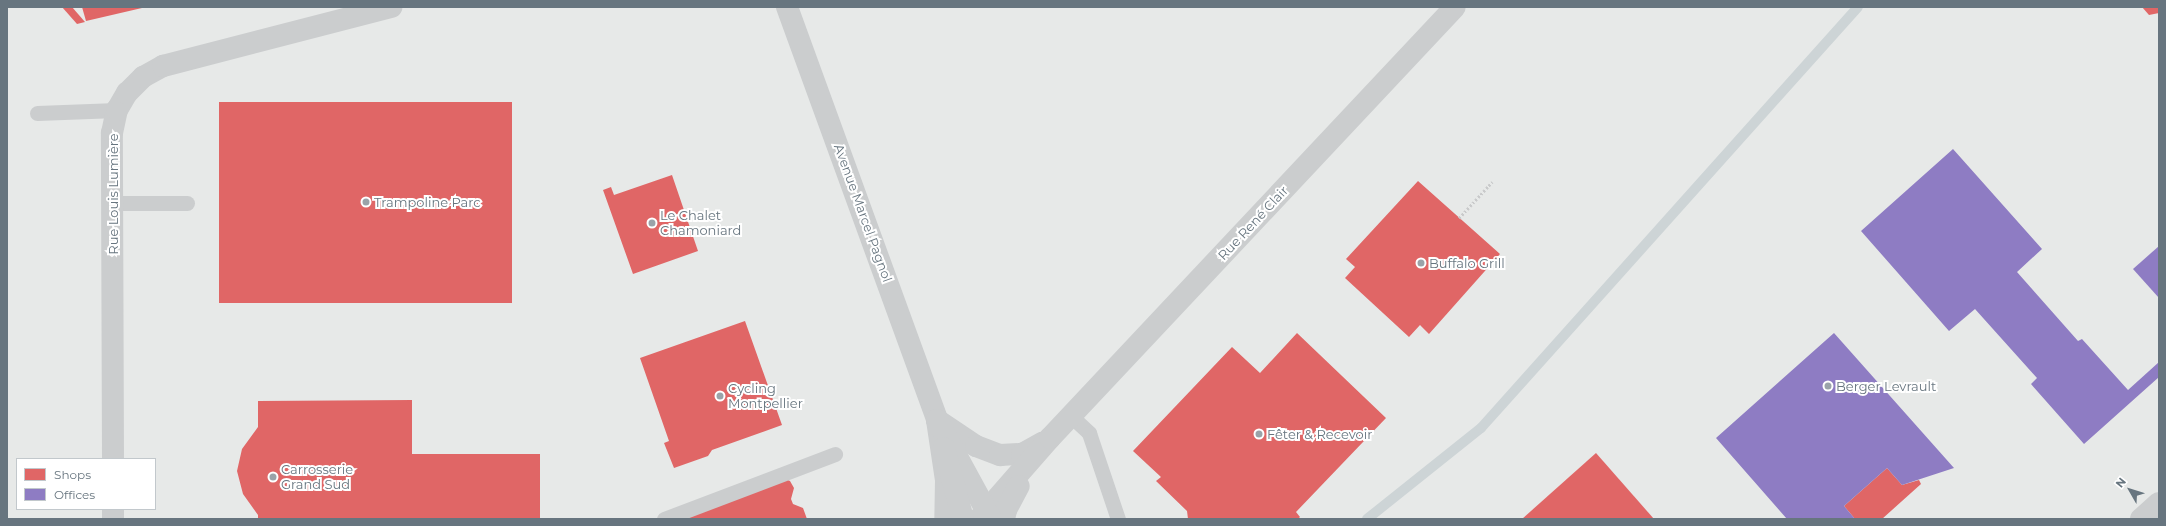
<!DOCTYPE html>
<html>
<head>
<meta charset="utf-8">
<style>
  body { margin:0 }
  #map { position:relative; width:2166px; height:526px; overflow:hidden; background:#f9f9f8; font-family:Montserrat,sans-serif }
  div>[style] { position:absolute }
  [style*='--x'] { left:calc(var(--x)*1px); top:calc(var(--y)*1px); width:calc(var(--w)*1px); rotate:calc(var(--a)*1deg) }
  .built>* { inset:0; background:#e7e9e8 }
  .shops>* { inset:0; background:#e06666; transform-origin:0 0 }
  .offices>* { inset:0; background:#8e7cc3 }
  .stream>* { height:10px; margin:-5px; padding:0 5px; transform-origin:5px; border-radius:5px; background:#cdd4d6 }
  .path>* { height:2.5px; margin-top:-1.25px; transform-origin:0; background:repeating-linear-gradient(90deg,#c9cacb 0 2px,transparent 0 4px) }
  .service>* { height:15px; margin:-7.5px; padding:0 7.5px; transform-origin:7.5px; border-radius:7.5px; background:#cbcdce }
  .minor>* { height:22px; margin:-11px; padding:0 11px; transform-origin:11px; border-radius:11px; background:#cbcdce }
  .tertiary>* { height:22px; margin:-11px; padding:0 11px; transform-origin:11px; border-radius:11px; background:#cbcdce }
  .dots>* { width:11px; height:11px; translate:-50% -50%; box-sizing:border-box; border:2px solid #fff; border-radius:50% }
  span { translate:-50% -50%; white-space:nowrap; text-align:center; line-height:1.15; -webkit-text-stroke:4px #fff; paint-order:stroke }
  .street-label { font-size:13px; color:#67757f }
  .poi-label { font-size:13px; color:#67757f }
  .left { translate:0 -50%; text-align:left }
  .frame { position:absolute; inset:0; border:8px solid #67757f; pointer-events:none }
  .legend { position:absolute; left:16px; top:458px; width:140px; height:52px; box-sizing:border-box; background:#fff; border:1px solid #c2c8cc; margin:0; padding:5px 7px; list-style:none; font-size:12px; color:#67757f }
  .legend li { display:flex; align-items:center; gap:8px; height:20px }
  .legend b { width:20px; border:1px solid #c2c8cc }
  .north { position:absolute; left:2110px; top:470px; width:40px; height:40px; -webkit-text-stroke:3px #fff; paint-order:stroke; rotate:309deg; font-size:11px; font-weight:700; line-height:16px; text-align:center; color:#67757f }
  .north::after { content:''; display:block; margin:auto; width:14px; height:18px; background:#67757f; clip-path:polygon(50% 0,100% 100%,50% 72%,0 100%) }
</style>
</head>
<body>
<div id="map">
  <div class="built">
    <i style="clip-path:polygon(evenodd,7px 7px,2159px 7px,2159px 519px,7px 519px,7px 7px,17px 459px,155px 459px,155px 509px,17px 509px,17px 459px)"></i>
  </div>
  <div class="shops">
    <i style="clip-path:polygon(62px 7px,72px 7px,85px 22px,77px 24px)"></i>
    <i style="clip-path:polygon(82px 7px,142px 7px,142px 8px,86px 21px)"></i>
    <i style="clip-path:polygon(2142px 7px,2159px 7px,2159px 13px,2149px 15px)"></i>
    <i style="left:219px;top:102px;width:293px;height:201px"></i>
    <i style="clip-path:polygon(672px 175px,698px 251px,633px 274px,603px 190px,611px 187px,614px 195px)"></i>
    <i style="clip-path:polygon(1418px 181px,1500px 254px,1429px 334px,1420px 325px,1409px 337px,1345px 278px,1355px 267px,1346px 259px)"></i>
    <i style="clip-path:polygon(745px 321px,782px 425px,712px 450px,708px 456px,674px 468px,664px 443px,669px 441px,640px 358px)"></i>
    <i style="clip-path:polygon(1297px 333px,1386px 418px,1296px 512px,1300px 517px,1298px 519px,1188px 519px,1187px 511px,1156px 481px,1161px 477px,1133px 451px,1232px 347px,1260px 373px)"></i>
    <i style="clip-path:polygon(412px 400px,412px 454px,540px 454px,540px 519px,258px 519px,258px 515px,243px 494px,237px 471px,242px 449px,258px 427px,258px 401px)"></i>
    <i style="clip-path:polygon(1596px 453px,1654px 519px,1522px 519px)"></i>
    <i style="clip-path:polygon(1887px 468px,1902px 485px,1919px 480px,1921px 484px,1882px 519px,1855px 519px,1844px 506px)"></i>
    <i style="clip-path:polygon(781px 477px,790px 481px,794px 488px,791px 499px,793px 504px,803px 508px,807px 519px,684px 519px)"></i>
  </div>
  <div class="offices">
    <i style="clip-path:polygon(1953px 149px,2042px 249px,2017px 272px,2078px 341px,2082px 339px,2128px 390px,2159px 362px,2159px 377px,2084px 444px,2031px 384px,2037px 378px,1975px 309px,1949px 331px,1861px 231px)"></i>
    <i style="clip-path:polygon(2159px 246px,2159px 298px,2133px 269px)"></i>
    <i style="clip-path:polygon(1834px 333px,1954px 468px,1902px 485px,1887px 468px,1844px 506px,1855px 519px,1787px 519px,1716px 438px)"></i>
  </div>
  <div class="stream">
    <i style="--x:1367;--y:519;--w:146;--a:-38.6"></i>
    <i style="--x:1481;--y:428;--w:565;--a:-48.16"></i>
  </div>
  <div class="path">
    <i style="--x:1459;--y:218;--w:49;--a:-47.5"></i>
  </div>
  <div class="service">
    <i style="--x:37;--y:113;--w:80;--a:-2.1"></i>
    <i style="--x:113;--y:203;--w:74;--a:0"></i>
    <i style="--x:1071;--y:416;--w:25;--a:43"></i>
    <i style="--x:1089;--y:433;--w:91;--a:71.4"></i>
    <i style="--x:664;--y:519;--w:183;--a:-20.8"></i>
  </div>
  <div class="minor">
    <i style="--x:787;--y:7;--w:439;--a:70"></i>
    <i style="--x:937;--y:420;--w:61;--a:81.5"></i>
    <i style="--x:946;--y:480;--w:39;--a:91"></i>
    <i style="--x:937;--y:420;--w:47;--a:33.7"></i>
    <i style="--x:976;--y:446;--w:26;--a:21"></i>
    <i style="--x:1000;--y:455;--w:22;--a:-3"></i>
    <i style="--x:1022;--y:454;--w:23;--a:-29"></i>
    <i style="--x:113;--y:459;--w:326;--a:-90.2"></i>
    <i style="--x:112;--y:133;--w:24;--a:-78"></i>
    <i style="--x:117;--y:110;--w:20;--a:-60"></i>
    <i style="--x:127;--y:93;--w:23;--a:-45"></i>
    <i style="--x:143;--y:77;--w:23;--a:-29"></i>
    <i style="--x:163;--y:66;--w:236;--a:-14.5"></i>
    <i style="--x:113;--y:509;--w:10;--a:90"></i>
    <i style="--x:979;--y:519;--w:108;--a:-48.8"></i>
    <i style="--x:1050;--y:438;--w:591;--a:-46.78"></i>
    <i style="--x:1004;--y:519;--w:9;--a:-77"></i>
    <i style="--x:1006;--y:510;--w:27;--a:-62"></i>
  </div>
  <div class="tertiary">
    <i style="--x:937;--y:420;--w:113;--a:61.4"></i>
    <i style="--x:944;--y:448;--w:73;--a:75"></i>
    <i style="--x:2141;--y:519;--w:24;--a:-42"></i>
  </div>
  <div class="dots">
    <i style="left:366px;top:202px;background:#9aa3a9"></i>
    <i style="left:652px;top:223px;background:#9aa3a9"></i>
    <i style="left:1421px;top:263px;background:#9aa3a9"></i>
    <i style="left:1828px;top:386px;background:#9aa3a9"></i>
    <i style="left:720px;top:396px;background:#9aa3a9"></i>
    <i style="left:1259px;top:434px;background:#9aa3a9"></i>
    <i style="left:273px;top:477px;background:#9aa3a9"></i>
  </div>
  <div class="street-label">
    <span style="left:113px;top:194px;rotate:-90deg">Rue Louis Lumière</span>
    <span style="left:863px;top:213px;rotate:70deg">Avenue Marcel Pagnol</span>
    <span style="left:1253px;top:223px;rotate:-47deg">Rue René Clair</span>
  </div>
  <div class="poi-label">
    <span class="left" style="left:374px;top:202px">Trampoline Parc</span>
    <span class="left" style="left:660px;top:223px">Le Chalet<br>Chamoniard</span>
    <span class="left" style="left:1429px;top:263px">Buffalo Grill</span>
    <span class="left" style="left:1836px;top:386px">Berger Levrault</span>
    <span class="left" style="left:728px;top:396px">Cycling<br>Montpellier</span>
    <span class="left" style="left:1267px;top:434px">Fêter &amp; Recevoir</span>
    <span class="left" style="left:281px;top:477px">Carrosserie<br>Grand Sud</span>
  </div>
  <div class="frame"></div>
  <ul class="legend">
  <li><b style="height:11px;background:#e06666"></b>Shops</li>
  <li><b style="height:11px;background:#8e7cc3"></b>Offices</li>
  </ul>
  <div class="north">N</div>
</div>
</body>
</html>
